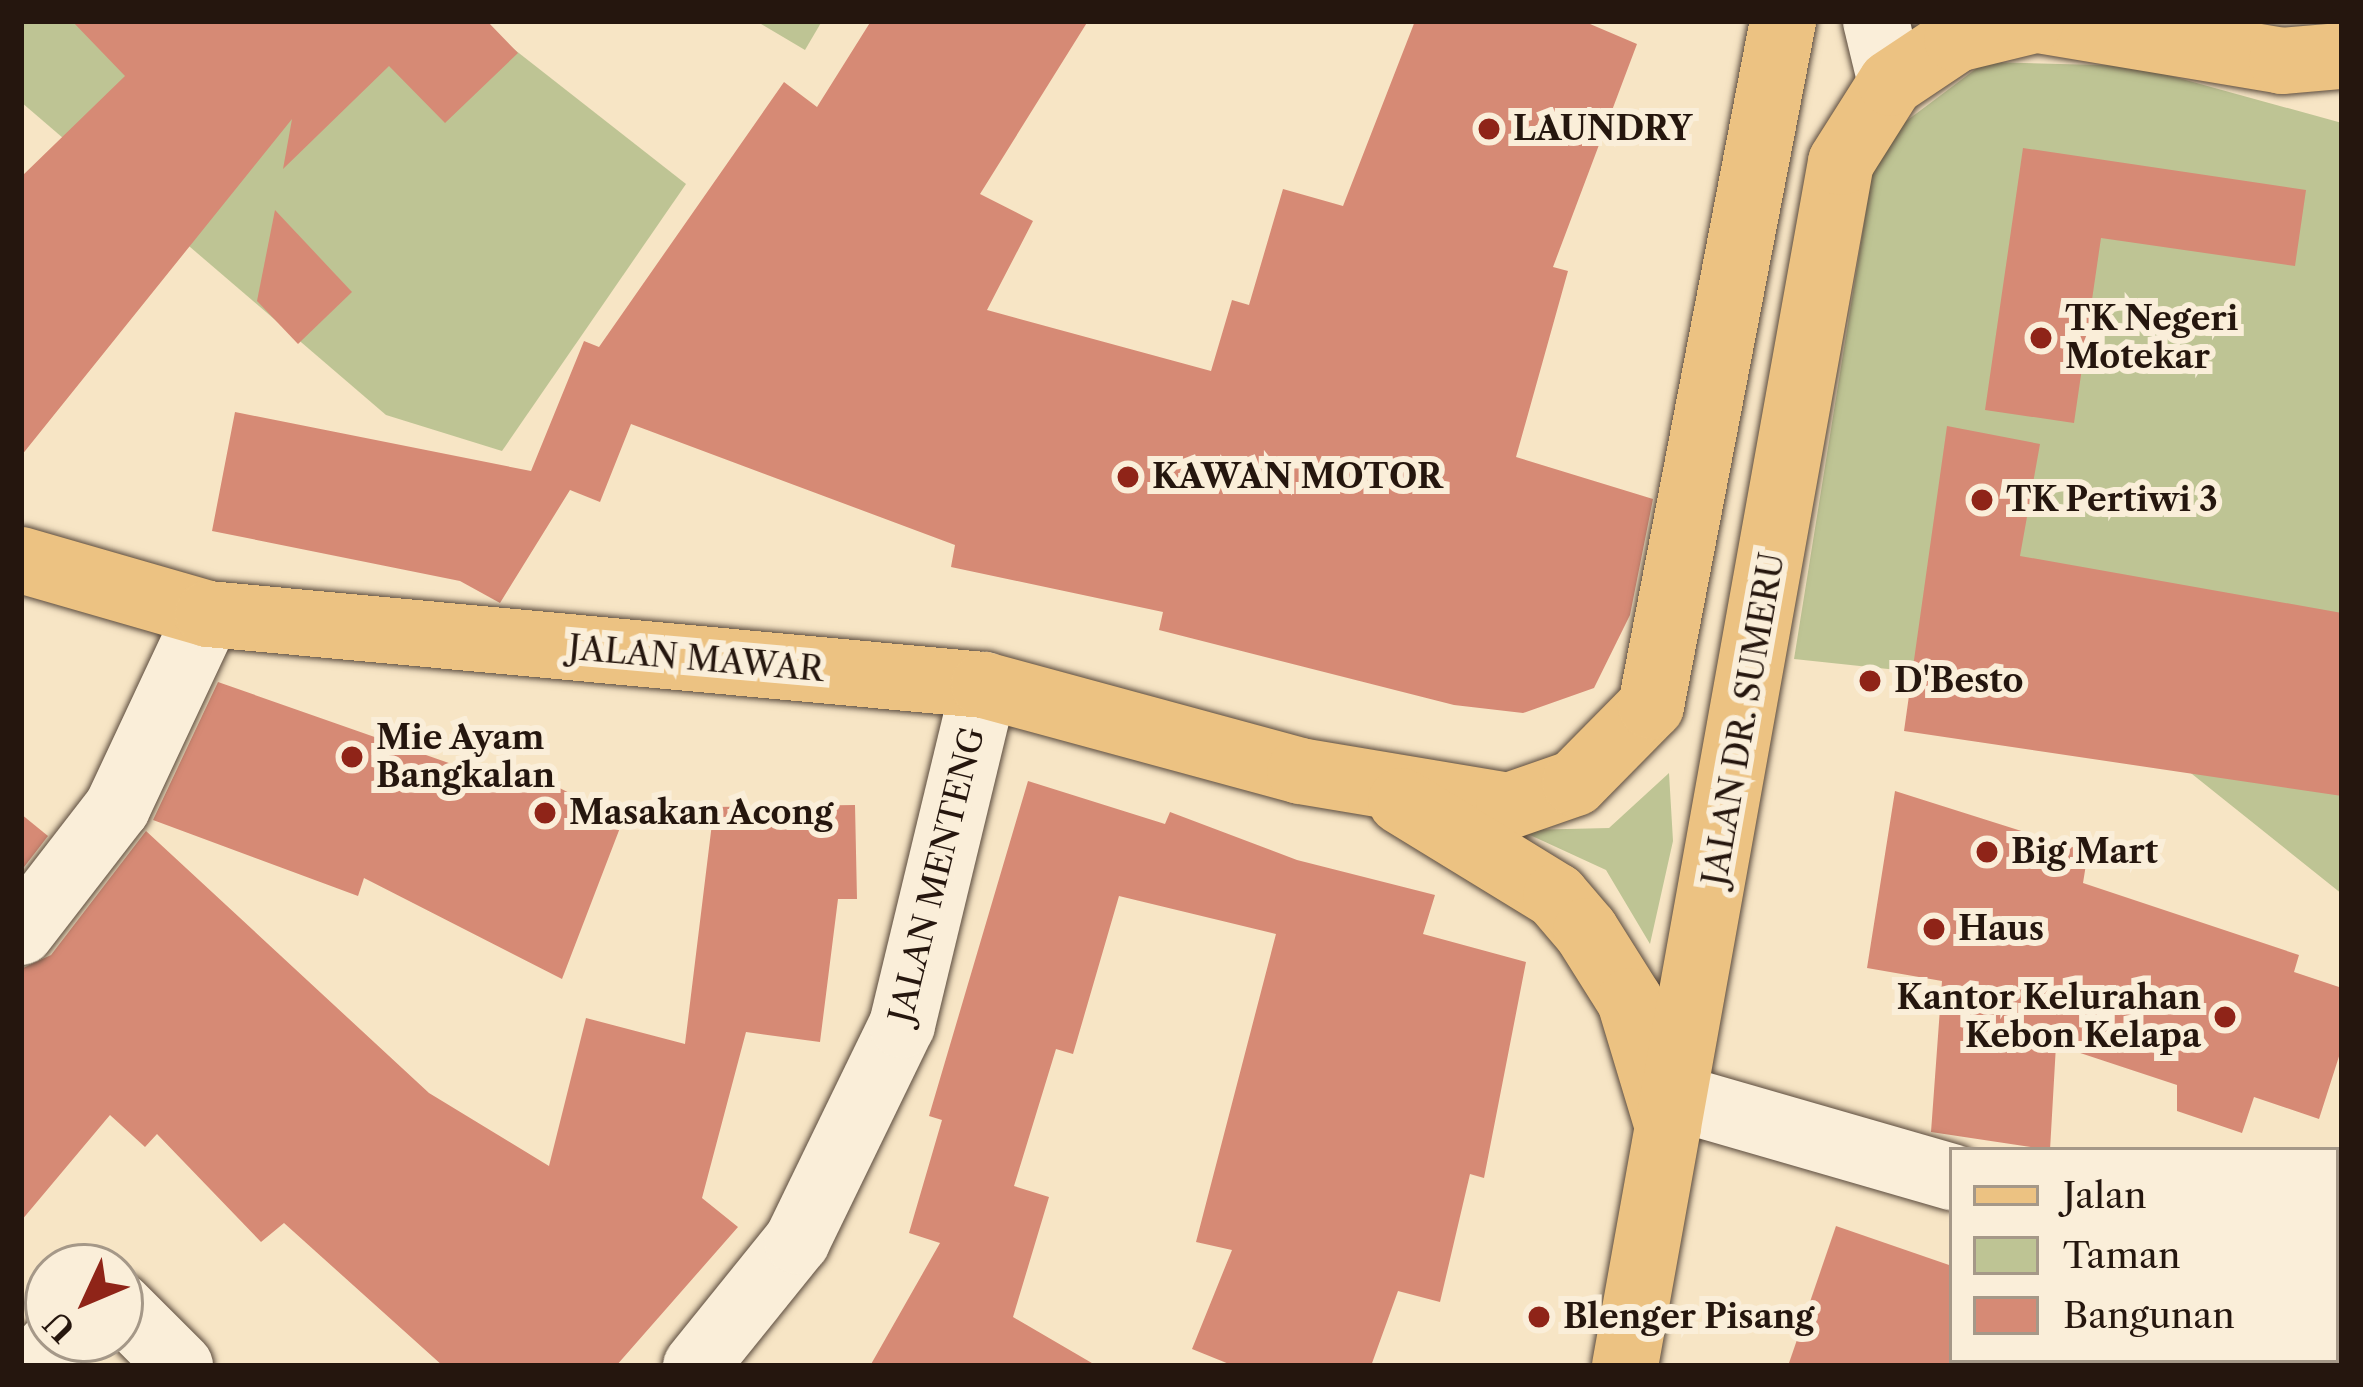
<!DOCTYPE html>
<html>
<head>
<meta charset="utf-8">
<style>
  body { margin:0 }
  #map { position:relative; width:2363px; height:1387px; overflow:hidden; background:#f7e5c5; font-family:"Libre Caslon Text",serif }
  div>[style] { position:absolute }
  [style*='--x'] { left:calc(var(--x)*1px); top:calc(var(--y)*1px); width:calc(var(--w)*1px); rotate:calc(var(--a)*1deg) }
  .green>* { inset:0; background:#bec494 }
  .building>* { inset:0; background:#d68a75 }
  .roads { filter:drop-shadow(0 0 3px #5a4a3c) drop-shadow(0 0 3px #5a4a3c) }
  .minor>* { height:66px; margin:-33px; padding:0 33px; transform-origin:33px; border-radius:33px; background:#faeed9 }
  .tertiary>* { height:66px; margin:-33px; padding:0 33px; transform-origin:33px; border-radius:33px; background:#faeed9 }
  .primary>* { height:66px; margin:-33px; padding:0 33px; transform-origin:33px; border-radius:33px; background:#ecc282 }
  .dots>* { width:33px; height:33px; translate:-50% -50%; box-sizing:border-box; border:6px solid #faeed9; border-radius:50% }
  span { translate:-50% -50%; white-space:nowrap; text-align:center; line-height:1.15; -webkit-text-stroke:12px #faeed9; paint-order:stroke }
  .poi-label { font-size:33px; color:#25160e; font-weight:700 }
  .left { translate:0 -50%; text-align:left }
  .right { translate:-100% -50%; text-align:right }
  .street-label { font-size:33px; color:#25160e }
  .frame { position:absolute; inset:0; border:24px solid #25160e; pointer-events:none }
  .legend { position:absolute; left:1949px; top:1147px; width:390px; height:216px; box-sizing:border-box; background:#faeed9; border:3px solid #a59888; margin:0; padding:15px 21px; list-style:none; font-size:36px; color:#25160e }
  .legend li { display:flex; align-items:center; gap:24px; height:60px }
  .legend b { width:60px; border:3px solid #a59888 }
  .north { position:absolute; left:24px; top:1243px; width:120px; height:120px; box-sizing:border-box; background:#faeed9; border:3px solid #a59888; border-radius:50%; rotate:226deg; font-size:33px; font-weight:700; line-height:48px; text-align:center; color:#25160e }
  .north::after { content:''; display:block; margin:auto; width:42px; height:54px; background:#8f2418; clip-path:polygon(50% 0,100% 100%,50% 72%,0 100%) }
</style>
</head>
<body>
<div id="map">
  <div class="green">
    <i style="clip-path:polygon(21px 21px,478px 21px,686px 184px,502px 451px,386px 415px,21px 102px)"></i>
    <i style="clip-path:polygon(756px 21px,822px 21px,805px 50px)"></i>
    <i style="clip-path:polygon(1985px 62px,2135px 66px,2342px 123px,2342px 894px,2087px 690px,1794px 659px,1877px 143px)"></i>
    <i style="clip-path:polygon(1669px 773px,1673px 841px,1650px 944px,1606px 870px,1519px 830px,1609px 828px)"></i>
    <i style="clip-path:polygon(2342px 1147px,2342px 1366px,2286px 1366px,2336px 1360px)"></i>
  </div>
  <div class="building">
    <i style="clip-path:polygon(72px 21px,487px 21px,518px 53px,445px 123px,389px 66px,283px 169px,292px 119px,21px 456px,21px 177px,125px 76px)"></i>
    <i style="clip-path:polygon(871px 21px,1088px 21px,980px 194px,1033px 221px,987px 310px,1211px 371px,1232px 300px,1249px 305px,1283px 189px,1343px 206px,1415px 21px,1583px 21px,1637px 44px,1553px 267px,1568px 271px,1516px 457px,1653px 499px,1630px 615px,1594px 688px,1523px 713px,1454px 705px,1159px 630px,1163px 612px,951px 567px,955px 545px,631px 424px,600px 502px,570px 490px,500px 603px,460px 581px,212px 531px,235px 412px,531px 471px,584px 341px,599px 347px,784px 82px,817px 107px)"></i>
    <i style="clip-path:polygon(2023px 148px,2306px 190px,2295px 266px,2101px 238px,2074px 423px,1985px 410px)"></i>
    <i style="clip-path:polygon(275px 210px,352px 292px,298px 344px,257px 301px)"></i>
    <i style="clip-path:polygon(1947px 426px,2040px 444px,2020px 556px,2342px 613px,2342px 796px,1904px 731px)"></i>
    <i style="clip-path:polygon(218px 682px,503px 782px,512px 764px,623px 820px,562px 979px,364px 878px,358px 896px,153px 820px)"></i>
    <i style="clip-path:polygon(1028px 781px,1165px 824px,1170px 812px,1297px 860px,1435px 895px,1423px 934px,1526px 962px,1484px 1178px,1470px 1174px,1440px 1302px,1398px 1291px,1371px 1366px,1234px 1366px,1192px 1349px,1232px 1250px,1196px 1242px,1276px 934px,1119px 896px,1073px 1054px,1056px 1049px,1014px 1186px,1049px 1197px,1013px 1317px,1097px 1366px,870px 1366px,940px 1243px,909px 1233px,942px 1120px,929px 1116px)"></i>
    <i style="clip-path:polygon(1895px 791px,2088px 852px,2083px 883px,2299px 955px,2294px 972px,2342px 988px,2342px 1047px,2319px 1119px,2254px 1097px,2242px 1133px,2177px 1111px,2177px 1085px,2056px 1045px,2050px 1150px,1931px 1132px,1942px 981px,1867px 968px)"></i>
    <i style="clip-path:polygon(855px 805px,857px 899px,838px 899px,820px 1042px,746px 1032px,702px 1198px,738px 1227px,616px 1366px,443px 1366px,284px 1223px,261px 1242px,157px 1134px,145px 1147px,110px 1115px,21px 1221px,21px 969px,51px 955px,146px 831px,429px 1093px,549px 1166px,586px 1018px,685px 1044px,714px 807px)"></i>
    <i style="clip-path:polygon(21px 814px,48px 836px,21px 871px)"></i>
    <i style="clip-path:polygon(1836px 1226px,1952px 1266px,1952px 1366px,1788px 1366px)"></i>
  </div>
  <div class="roads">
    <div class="minor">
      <i style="--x:21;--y:932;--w:157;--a:-52.3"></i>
      <i style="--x:117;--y:808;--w:214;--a:-64.9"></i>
      <i style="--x:1678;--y:1098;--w:285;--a:16.1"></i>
      <i style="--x:120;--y:1306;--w:85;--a:45"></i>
      <i style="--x:2336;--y:1356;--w:7;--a:34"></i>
      <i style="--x:32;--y:1366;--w:37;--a:-47"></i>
      <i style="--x:696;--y:1366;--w:161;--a:-51.1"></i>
      <i style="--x:797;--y:1241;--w:240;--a:-64.1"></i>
      <i style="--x:902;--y:1025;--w:350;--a:-76.4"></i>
    </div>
    <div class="tertiary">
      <i style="--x:1876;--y:21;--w:64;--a:76.4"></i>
    </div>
    <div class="primary">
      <i style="--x:2044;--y:21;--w:241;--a:9.5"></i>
      <i style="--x:2282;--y:61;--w:60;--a:-4.8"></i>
      <i style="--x:21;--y:560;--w:195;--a:16.1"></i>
      <i style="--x:208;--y:614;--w:779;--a:5.23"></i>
      <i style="--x:984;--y:685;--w:327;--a:15.2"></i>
      <i style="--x:1300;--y:771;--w:212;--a:9.5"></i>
      <i style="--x:1509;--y:806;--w:70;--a:-19.2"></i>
      <i style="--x:1575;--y:783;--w:108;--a:-45.4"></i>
      <i style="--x:1651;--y:706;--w:698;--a:-79.09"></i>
      <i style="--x:1401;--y:801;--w:182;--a:31.5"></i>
      <i style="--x:1556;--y:896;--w:46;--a:49.4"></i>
      <i style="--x:1586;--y:931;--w:83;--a:57.8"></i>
      <i style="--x:1630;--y:1001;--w:132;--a:73.2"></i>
      <i style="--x:1625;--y:1366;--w:1223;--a:-79.83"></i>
      <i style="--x:1841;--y:162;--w:93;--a:-57.7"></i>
      <i style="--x:1891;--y:83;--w:79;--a:-33.7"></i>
      <i style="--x:1957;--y:39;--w:76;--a:-13.7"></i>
    </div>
  </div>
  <div class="dots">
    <i style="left:1489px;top:129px;background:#8f2418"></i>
    <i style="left:2041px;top:338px;background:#8f2418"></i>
    <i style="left:1128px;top:477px;background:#8f2418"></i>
    <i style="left:1982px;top:500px;background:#8f2418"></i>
    <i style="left:1870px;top:681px;background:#8f2418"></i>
    <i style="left:352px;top:757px;background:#8f2418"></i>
    <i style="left:545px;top:813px;background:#8f2418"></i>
    <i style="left:1987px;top:852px;background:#8f2418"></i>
    <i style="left:1934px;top:929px;background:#8f2418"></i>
    <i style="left:2225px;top:1017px;background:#8f2418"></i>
    <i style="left:1539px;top:1317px;background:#8f2418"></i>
  </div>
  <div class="poi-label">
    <span class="left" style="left:1513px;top:129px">LAUNDRY</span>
    <span class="left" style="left:2065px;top:338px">TK Negeri<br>Motekar</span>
    <span class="left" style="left:1152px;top:477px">KAWAN MOTOR</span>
    <span class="left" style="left:2006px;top:500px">TK Pertiwi 3</span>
    <span class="left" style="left:1894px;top:681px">D'Besto</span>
    <span class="left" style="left:376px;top:757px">Mie Ayam<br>Bangkalan</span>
    <span class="left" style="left:569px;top:813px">Masakan Acong</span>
    <span class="left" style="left:2011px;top:852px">Big Mart</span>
    <span class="left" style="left:1958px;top:929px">Haus</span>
    <span class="right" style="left:2201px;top:1017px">Kantor Kelurahan<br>Kebon Kelapa</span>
    <span class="left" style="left:1563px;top:1317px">Blenger Pisang</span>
  </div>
  <div class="street-label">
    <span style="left:696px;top:659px;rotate:5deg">JALAN MAWAR</span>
    <span style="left:1744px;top:719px;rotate:-80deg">JALAN DR. SUMERU</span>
    <span style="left:937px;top:875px;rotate:-76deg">JALAN MENTENG</span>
  </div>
  <div class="frame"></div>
  <ul class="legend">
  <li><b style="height:15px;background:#ecc282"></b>Jalan</li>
  <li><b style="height:33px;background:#bec494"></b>Taman</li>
  <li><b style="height:33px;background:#d68a75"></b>Bangunan</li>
  </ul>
  <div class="north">U</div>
</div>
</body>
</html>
